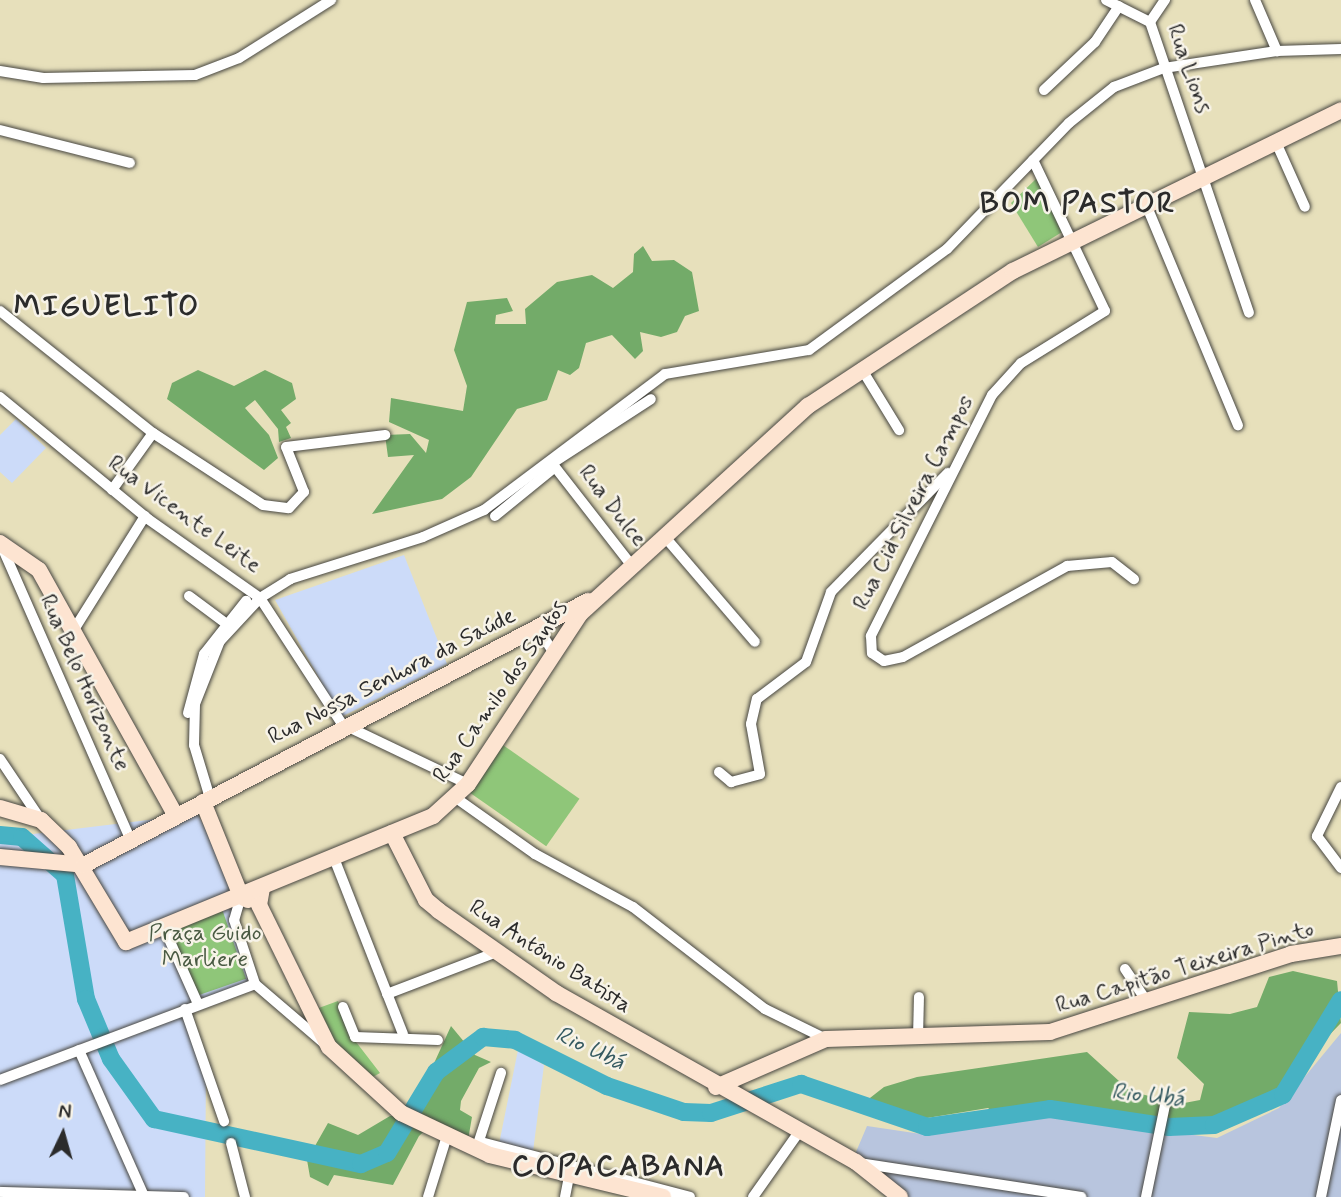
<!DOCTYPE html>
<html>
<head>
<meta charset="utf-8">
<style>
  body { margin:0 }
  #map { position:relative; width:1341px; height:1197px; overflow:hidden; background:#e7e0bb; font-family:Mynerve,sans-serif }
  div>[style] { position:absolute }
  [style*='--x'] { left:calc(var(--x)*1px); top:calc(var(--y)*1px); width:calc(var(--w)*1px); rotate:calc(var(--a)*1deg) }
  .built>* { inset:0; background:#ccdbf9 }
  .industrial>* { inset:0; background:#b8c5de }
  .green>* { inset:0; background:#8fc679; transform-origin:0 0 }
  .forest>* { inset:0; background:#73ab69 }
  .river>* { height:18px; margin:-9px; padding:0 9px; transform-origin:9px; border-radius:9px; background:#47b2c4 }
  .roads { filter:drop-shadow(0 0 2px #474641) drop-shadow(0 0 2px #474641) }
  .street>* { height:10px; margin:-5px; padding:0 5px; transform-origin:5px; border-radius:5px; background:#fff }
  .secondary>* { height:16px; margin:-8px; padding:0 8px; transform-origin:8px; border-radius:8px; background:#fde4d1 }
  span { translate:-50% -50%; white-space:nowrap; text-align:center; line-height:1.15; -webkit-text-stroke:5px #f7f3e8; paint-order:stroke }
  .street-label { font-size:23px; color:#2b2b2b }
  .park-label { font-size:23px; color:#495a42 }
  .water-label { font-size:24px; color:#355a61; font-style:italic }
  .district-label { font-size:30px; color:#2b2b2b; font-weight:700; letter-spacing:2px }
  .north { position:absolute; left:28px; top:1099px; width:70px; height:70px; -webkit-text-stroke:5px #f7f3e8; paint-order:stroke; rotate:5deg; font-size:19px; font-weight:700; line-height:28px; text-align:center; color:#2b2b2b }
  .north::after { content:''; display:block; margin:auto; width:24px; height:32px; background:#2b2b2b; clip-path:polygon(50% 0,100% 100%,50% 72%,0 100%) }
</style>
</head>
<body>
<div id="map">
  <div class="built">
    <i style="clip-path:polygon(16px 419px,46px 448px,12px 483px,0 472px,0 435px)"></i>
    <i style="clip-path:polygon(404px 555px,447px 664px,341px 717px,275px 600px)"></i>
    <i style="clip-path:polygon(198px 814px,237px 895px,231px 916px,251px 991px,185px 1016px,206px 1071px,205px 1197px,0 1197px,0 838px)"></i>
    <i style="clip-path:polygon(518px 1050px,544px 1065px,533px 1152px,499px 1144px)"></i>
  </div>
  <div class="industrial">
    <i style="clip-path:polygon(1341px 1033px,1341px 1197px,887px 1197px,844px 1162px,853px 1159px,867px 1126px,921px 1134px,1046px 1116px,1217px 1138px,1279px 1108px)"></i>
  </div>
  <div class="green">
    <i style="clip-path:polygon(1038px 177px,1062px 232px,1038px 247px,1011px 203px)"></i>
    <i style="left:500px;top:743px;width:97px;height:58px;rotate:35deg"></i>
    <i style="left:221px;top:906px;width:77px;height:58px;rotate:71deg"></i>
    <i style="clip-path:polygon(338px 1001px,353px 1038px,380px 1073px,371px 1078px,336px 1045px,316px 1009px)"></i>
  </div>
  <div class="forest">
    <i style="clip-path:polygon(643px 246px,652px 261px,674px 260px,692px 272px,699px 311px,685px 316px,677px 332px,661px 337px,640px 332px,643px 351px,635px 359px,612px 335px,586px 343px,579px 368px,570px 375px,558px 370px,547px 400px,517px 409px,471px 477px,442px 499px,372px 514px,414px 455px,388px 457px,385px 435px,410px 434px,426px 453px,429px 440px,389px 422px,391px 398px,463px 411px,467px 386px,454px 350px,467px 302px,507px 298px,513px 311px,496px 315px,495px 324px,526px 324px,525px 309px,557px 282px,592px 275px,613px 288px,633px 272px,634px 254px)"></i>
    <i style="clip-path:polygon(198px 370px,234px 386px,265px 370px,292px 383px,296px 399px,281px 410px,291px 423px,286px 427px,291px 438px,279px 442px,278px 429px,255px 400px,245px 408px,269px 435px,278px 458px,264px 470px,167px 399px,172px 383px)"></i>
    <i style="clip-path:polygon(1293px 971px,1337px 981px,1341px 1023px,1278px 1088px,1218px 1117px,1173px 1119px,1050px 1102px,1000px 1117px,988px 1108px,927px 1118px,861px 1105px,884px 1087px,917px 1077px,1087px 1052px,1130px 1091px,1179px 1104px,1200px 1100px,1204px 1084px,1177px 1058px,1189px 1012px,1230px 1014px,1257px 1007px,1269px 977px)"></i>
    <i style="clip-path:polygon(451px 1026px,475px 1055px,491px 1062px,479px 1068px,461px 1101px,460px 1110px,472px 1117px,468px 1140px,433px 1123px,419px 1136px,393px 1185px,334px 1175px,328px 1186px,310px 1177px,307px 1160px,328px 1123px,358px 1135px,390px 1116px,410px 1116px)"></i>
  </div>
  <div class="river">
    <i style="--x:0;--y:835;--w:22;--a:5"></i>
    <i style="--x:22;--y:837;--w:57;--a:41.5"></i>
    <i style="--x:65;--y:875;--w:126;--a:80.4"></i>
    <i style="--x:86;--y:999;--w:65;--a:67.4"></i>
    <i style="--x:111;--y:1059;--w:74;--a:54.4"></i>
    <i style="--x:154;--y:1119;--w:212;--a:12.3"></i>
    <i style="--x:361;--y:1164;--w:28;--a:-23"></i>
    <i style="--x:387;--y:1153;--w:95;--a:-58.8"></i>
    <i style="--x:436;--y:1072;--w:59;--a:-36.7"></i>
    <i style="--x:483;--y:1037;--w:32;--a:5"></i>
    <i style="--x:515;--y:1040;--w:103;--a:26.6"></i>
    <i style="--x:607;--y:1086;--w:81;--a:18.7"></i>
    <i style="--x:684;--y:1112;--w:27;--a:2"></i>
    <i style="--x:711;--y:1113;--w:95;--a:-17.9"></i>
    <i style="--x:801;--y:1084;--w:133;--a:18.8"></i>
    <i style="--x:927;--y:1127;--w:124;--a:-8.3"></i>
    <i style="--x:1050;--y:1109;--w:120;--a:8.6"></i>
    <i style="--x:1169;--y:1127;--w:45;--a:-2.5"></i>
    <i style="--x:1214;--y:1125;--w:75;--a:-23.5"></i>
    <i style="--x:1283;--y:1095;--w:111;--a:-58.6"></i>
  </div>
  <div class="roads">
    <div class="street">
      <i style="--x:1106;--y:0;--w:49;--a:26.6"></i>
      <i style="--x:1150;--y:22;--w:307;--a:71.2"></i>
      <i style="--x:1255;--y:0;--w:56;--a:66.7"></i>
      <i style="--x:1150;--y:22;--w:27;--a:-56"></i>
      <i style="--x:0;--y:71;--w:44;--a:9.2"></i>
      <i style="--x:43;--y:78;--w:152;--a:-1.1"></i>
      <i style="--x:195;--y:75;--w:47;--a:-21.1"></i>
      <i style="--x:239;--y:58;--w:109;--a:-32.2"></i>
      <i style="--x:1044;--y:90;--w:70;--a:-43.3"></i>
      <i style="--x:1095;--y:42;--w:43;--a:-56.3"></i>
      <i style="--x:0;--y:130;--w:134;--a:14.2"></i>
      <i style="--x:1275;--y:140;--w:73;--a:65.9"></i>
      <i style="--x:1033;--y:160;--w:167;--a:64.5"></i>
      <i style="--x:1105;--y:311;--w:99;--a:148.2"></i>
      <i style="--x:1021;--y:363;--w:43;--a:132.2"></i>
      <i style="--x:992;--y:395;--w:270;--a:116.7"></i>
      <i style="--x:871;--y:636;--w:17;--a:87"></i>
      <i style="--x:872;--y:653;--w:14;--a:34"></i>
      <i style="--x:884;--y:661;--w:19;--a:-12"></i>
      <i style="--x:903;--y:657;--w:188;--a:-29"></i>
      <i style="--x:1067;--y:566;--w:45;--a:-5.1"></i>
      <i style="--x:1112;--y:562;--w:28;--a:38"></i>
      <i style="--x:1145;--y:202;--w:242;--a:67.4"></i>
      <i style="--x:0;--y:311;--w:196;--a:38.6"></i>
      <i style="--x:153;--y:433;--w:131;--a:33.2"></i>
      <i style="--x:263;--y:505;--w:26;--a:7"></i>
      <i style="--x:289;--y:508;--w:22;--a:-47"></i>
      <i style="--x:304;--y:492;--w:48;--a:-111.8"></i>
      <i style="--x:286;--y:447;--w:100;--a:-6.9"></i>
      <i style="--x:861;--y:368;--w:73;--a:58.5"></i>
      <i style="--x:0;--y:397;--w:192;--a:39.5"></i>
      <i style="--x:148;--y:519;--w:137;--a:35.2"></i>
      <i style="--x:260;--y:598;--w:150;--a:56.9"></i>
      <i style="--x:342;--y:724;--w:140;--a:25.5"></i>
      <i style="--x:551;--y:464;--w:119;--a:-33"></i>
      <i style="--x:112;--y:490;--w:70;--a:-54.3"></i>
      <i style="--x:495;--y:516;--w:77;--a:-39.2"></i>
      <i style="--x:555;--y:467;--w:125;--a:52.1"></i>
      <i style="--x:665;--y:537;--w:138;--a:49.4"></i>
      <i style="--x:2;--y:547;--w:319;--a:66.3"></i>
      <i style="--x:189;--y:596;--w:44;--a:36.6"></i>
      <i style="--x:537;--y:627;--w:31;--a:57"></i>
      <i style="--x:75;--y:628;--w:132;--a:-58"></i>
      <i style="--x:188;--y:713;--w:61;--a:-74.8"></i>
      <i style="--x:204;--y:654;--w:68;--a:-51.6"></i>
      <i style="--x:0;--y:759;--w:73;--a:56.1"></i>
      <i style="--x:719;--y:772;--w:16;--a:40"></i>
      <i style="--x:731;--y:782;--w:30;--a:-15"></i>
      <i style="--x:760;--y:774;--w:51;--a:-100.2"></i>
      <i style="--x:751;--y:724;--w:26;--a:-77"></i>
      <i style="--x:757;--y:699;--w:61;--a:-37.1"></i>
      <i style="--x:806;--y:662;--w:74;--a:-70.3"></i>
      <i style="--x:831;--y:592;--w:167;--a:-45.5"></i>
      <i style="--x:1341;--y:787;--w:55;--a:116.1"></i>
      <i style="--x:1317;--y:836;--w:40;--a:53"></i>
      <i style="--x:210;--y:798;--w:55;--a:-106.8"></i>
      <i style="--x:194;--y:745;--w:41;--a:-88.6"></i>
      <i style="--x:195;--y:704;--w:68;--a:-68.4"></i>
      <i style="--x:220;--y:641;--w:59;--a:-47.1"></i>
      <i style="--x:260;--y:598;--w:36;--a:-32"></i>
      <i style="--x:290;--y:579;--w:139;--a:-17.5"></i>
      <i style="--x:423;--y:537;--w:67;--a:-23.9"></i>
      <i style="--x:484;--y:510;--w:226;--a:-36.9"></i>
      <i style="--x:665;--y:374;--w:146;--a:-9.5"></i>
      <i style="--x:809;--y:350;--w:171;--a:-36.2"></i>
      <i style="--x:947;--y:249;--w:175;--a:-45.9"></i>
      <i style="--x:1069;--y:123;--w:58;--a:-38.7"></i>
      <i style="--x:1114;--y:87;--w:53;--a:-20.8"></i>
      <i style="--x:1164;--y:68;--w:114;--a:-8.6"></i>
      <i style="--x:1277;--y:51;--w:64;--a:-1.8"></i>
      <i style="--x:456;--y:798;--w:97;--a:35.3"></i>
      <i style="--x:535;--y:854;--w:111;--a:28.4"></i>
      <i style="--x:633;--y:907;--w:167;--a:37.7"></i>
      <i style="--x:765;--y:1009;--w:68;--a:26.2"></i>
      <i style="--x:334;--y:858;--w:189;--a:68.6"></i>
      <i style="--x:241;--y:896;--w:25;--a:106"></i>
      <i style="--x:234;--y:920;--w:67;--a:71.8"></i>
      <i style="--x:164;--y:928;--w:83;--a:65.9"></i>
      <i style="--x:1125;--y:969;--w:40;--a:56"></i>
      <i style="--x:255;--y:984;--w:92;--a:40.6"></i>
      <i style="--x:387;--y:994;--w:118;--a:-20.9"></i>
      <i style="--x:343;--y:1007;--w:32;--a:68"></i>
      <i style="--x:355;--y:1037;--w:83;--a:2.1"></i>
      <i style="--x:185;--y:1009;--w:119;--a:70.8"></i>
      <i style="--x:918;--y:1037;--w:40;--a:-88.6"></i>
      <i style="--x:79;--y:1050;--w:160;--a:66"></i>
      <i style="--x:0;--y:1080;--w:272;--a:-20.6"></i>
      <i style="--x:481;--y:1142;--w:216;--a:14.7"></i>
      <i style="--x:231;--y:1143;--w:56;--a:75.5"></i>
      <i style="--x:477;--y:1147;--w:78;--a:-72"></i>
      <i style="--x:859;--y:1163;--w:225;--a:8.7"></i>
      <i style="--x:0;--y:1192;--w:184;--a:1.6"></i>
      <i style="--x:428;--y:1197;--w:61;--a:-72.8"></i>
      <i style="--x:565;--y:1197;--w:20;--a:-79"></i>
      <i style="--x:753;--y:1197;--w:80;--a:-54.7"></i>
      <i style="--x:1146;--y:1197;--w:99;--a:-78.3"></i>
      <i style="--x:1321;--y:1197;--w:99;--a:-78.3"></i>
    </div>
    <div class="secondary">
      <i style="--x:0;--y:543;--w:47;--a:34.7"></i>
      <i style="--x:39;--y:570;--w:282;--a:60.9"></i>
      <i style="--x:203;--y:802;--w:101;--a:68"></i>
      <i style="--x:241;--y:896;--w:8;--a:30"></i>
      <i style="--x:0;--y:808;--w:43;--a:16.3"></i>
      <i style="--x:41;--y:820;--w:39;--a:44"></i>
      <i style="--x:69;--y:847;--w:111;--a:59"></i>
      <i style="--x:126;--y:942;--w:332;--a:-22.3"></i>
      <i style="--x:433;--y:816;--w:47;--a:-42.4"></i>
      <i style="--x:468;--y:784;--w:204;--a:-56.6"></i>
      <i style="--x:580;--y:614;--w:309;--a:-42.4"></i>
      <i style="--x:808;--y:406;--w:245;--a:-33.4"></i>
      <i style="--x:1013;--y:271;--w:365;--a:-26.1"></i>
      <i style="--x:392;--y:833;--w:75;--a:63.1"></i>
      <i style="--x:426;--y:900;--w:17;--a:40"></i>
      <i style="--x:439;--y:911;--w:143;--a:35"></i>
      <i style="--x:556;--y:993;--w:344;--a:29.4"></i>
      <i style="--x:856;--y:1162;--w:56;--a:38.5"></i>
      <i style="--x:0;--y:857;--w:84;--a:5.4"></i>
      <i style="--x:84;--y:865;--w:569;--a:-27.65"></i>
      <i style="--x:262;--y:888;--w:17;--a:100"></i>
      <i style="--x:259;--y:905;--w:158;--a:63.8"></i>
      <i style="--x:329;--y:1047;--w:98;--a:42.5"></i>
      <i style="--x:401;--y:1113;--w:98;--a:25.3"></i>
      <i style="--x:490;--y:1155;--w:178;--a:13.6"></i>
      <i style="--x:716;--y:1087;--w:120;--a:-23.6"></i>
      <i style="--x:826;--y:1039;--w:224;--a:-1.8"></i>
      <i style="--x:1050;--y:1032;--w:253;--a:-17.9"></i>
      <i style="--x:1291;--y:954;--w:51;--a:-9.1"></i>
    </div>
  </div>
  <div class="street-label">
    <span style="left:1188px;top:69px;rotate:71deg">Rua Lions</span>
    <span style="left:914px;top:503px;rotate:-63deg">Rua Cid Silveira Campos</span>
    <span style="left:612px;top:506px;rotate:52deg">Rua Dulce</span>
    <span style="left:184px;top:515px;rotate:36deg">Rua Vicente Leite</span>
    <span style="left:392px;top:677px;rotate:-27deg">Rua Nossa Senhora da Saúde</span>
    <span style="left:84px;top:683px;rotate:66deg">Rua Belo Horizonte</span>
    <span style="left:501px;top:692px;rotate:-55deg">Rua Camilo dos Santos</span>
    <span style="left:550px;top:957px;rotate:33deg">Rua Antônio Batista</span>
    <span style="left:1185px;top:968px;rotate:-17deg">Rua Capitão Teixeira Pinto</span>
  </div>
  <div class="park-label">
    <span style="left:205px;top:947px">Praça Guido<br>Marliere</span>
  </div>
  <div class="water-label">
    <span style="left:590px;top:1049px;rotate:25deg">Rio Ubá</span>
    <span style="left:1148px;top:1096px;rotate:6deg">Rio Ubá</span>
  </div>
  <div class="district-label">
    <span style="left:1078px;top:204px">BOM PASTOR</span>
    <span style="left:107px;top:307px">MIGUELITO</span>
    <span style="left:619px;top:1167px">COPACABANA</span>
  </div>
  <div class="north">N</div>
</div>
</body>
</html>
